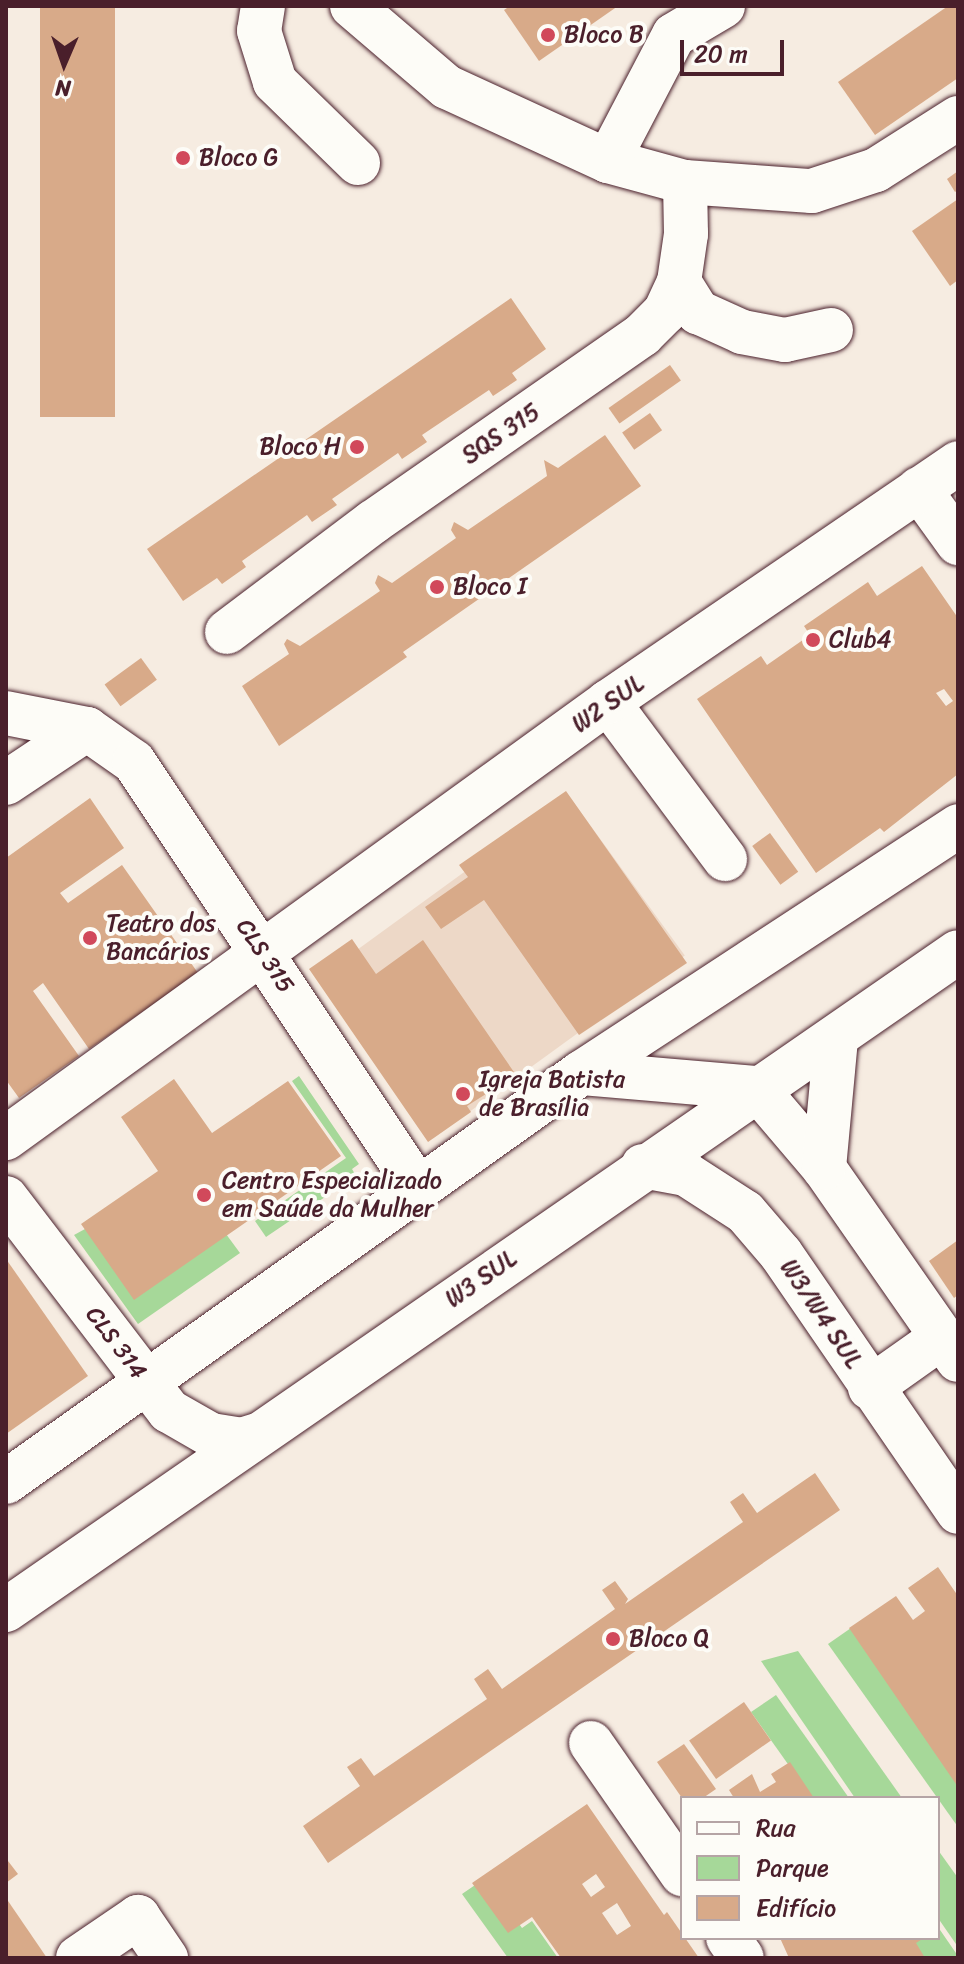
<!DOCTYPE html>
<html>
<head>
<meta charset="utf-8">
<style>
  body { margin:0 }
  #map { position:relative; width:964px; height:1964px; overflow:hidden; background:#f6ece1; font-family:Sriracha,sans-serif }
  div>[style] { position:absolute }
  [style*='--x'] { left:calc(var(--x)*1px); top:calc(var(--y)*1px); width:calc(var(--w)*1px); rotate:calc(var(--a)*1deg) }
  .built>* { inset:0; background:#edd8c7; transform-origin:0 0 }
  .green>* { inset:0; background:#a6d899 }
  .building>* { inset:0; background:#d8aa89; transform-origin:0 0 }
  .roads { filter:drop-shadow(0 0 2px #4a1f2b) drop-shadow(0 0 2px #4a1f2b) }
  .minor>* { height:44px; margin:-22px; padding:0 22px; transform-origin:22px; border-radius:22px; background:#fdfcf7 }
  .major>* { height:44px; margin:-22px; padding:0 22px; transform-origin:22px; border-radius:22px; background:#fdfcf7 }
  .dots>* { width:22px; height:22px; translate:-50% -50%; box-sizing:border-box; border:4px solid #fdfcf7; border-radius:50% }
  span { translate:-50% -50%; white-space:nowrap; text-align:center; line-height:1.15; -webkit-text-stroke:8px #fdfcf7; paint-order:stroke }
  .poi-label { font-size:24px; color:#4a1f2b }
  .left { translate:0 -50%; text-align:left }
  .right { translate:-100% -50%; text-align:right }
  .street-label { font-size:24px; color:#4a1f2b }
  .frame { position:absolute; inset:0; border:8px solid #4a1f2b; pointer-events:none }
  .legend { position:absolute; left:680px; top:1796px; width:260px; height:144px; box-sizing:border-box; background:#fdfcf7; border:2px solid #b5a4a5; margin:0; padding:10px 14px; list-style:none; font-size:24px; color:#4a1f2b }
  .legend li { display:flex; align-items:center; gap:16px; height:40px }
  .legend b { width:40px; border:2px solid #b5a4a5 }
  .north { position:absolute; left:24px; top:24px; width:80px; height:80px; -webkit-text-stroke:6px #fdfcf7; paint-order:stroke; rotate:182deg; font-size:22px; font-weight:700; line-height:32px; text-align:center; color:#4a1f2b }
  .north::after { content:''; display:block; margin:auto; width:28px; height:36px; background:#4a1f2b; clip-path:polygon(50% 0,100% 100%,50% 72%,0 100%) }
  .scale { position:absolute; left:680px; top:40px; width:104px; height:36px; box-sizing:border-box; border:4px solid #4a1f2b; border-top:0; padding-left:10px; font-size:24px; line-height:28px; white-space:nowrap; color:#4a1f2b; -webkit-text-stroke:6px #fdfcf7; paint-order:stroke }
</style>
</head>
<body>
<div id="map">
  <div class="built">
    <i style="left:569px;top:796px;width:197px;height:311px;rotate:54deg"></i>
  </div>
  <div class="green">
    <i style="clip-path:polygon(299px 1076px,359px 1164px,352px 1169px,356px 1176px,266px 1237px,255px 1221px,346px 1158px,292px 1081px)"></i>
    <i style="clip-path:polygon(85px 1229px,226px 1234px,240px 1253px,138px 1324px,74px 1235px)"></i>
    <i style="clip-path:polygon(851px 1628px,958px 1783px,958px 1827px,828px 1644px)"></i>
    <i style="clip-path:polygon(798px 1651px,902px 1798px,855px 1798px,761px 1661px)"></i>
    <i style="clip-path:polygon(776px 1695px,849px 1798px,812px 1798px,751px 1712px)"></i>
    <i style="clip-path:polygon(938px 1850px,958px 1878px,958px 1947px,938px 1918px)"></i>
    <i style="clip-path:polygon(497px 1870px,491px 1885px,522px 1928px,532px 1921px,558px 1958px,508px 1958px,462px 1894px)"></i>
    <i style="clip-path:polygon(938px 1927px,958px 1956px,958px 1958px,923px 1958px,909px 1938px,938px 1938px)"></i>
  </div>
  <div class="building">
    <i style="left:40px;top:6px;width:75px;height:411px"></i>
    <i style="clip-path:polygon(510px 6px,618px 6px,539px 61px,504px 10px)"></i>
    <i style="clip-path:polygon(948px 6px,958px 6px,958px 78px,875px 135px,838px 82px)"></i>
    <i style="clip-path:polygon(958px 171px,958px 190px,955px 192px,947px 179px)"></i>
    <i style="clip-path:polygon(958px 199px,958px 280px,950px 286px,912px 231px)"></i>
    <i style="clip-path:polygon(511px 298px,546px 349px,512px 373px,517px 380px,493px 396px,489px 390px,422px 435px,427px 442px,402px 459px,398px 453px,332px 499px,337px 505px,312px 522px,307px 515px,242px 561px,246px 567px,222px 584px,217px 578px,183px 601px,147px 549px)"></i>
    <i style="left:670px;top:365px;width:19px;height:75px;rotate:55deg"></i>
    <i style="left:650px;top:413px;width:21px;height:34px;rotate:55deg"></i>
    <i style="clip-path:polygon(605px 435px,641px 486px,403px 652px,407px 657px,279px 746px,242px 686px,289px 654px,284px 644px,287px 639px,300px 646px,380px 591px,375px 583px,378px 575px,392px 583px,456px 538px,451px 530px,454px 522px,468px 530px,547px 476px,544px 460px,558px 468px)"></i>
    <i style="clip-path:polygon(evenodd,922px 566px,958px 618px,958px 774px,884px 832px,880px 828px,816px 873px,697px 699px,761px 656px,767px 665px,810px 635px,804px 626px,868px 582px,877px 596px,922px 566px,944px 689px,953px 701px,946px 706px,936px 693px,944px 689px)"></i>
    <i style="left:141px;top:658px;width:27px;height:45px;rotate:54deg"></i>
    <i style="clip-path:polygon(566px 791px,687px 963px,579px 1035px,484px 900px,441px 929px,425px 907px,468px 877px,459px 865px)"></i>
    <i style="clip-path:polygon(90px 798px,124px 848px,60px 893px,68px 903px,122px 865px,198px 973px,89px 1049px,43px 983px,33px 991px,79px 1056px,19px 1098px,6px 1080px,6px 858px)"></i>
    <i style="left:770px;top:833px;width:48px;height:22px;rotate:54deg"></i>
    <i style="clip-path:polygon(352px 939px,376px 974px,423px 940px,516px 1075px,467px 1106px,471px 1112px,428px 1142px,309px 969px)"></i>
    <i style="clip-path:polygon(174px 1079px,212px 1133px,288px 1081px,341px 1156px,134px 1300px,81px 1224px,158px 1171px,121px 1117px)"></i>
    <i style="clip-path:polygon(958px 1240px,958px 1295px,954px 1298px,929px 1261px)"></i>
    <i style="clip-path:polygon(6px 1259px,88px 1376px,6px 1434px)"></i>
    <i style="clip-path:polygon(815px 1473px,840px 1510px,328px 1863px,303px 1826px,360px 1786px,347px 1767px,361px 1758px,374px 1776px,487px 1699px,474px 1679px,488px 1669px,502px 1689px,615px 1609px,602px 1590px,615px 1581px,628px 1599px,625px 1604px,743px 1522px,730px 1502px,743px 1493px,757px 1513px)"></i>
    <i style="clip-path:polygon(938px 1567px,958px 1596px,958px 1787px,849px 1628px,896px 1596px,913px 1620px,925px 1611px,908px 1588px)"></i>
    <i style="left:744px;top:1702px;width:47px;height:67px;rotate:55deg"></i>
    <i style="clip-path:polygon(684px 1744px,716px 1789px,703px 1798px,682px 1798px,657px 1762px)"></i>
    <i style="clip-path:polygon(790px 1762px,814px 1798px,734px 1798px,729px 1790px,752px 1774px,760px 1792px,776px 1782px,771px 1774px)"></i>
    <i style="clip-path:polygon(evenodd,587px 1804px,664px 1915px,667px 1912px,699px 1958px,561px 1958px,532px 1917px,508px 1933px,472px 1883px,587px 1804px,596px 1874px,605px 1887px,591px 1897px,582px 1884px,596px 1874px,587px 1804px,617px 1903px,631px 1926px,617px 1935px,602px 1913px,617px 1903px)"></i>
    <i style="clip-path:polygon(8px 1861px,18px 1874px,6px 1883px,6px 1862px)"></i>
    <i style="clip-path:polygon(6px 1898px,47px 1958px,6px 1958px)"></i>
    <i style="clip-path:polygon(780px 1938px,924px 1938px,916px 1943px,925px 1958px,789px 1958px)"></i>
  </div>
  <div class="roads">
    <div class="minor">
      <i style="--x:263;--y:6;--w:25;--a:99"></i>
      <i style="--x:259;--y:31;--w:53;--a:72.6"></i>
      <i style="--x:275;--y:82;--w:116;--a:44.3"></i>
      <i style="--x:352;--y:6;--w:125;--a:40.5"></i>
      <i style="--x:447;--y:87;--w:177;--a:24.7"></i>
      <i style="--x:608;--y:161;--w:80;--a:15.3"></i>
      <i style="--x:685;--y:182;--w:127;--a:4.1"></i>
      <i style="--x:812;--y:191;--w:67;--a:-18.2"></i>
      <i style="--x:876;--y:170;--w:97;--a:-32.4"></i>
      <i style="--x:608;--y:161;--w:142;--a:-62.4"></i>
      <i style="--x:674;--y:35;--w:57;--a:-30.6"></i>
      <i style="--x:679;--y:282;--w:36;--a:58"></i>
      <i style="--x:698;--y:312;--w:48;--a:24.4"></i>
      <i style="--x:742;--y:332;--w:44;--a:10.5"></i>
      <i style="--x:785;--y:340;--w:47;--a:-12.3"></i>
      <i style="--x:919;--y:489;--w:67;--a:54.2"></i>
      <i style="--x:227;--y:632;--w:183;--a:-37"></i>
      <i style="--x:373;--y:522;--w:328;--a:-34.8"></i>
      <i style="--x:642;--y:335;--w:33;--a:-45"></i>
      <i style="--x:665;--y:312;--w:33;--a:-65"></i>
      <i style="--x:679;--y:282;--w:49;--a:-81.7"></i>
      <i style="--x:686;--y:234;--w:52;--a:-91.1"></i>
      <i style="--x:608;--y:702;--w:196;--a:53.3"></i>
      <i style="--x:6;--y:713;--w:83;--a:11.2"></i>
      <i style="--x:87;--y:729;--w:57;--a:35.1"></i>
      <i style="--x:134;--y:762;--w:512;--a:56.31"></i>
      <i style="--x:6;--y:783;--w:97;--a:-33.7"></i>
      <i style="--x:6;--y:1138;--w:743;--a:-35.91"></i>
      <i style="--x:608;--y:702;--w:424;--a:-34.3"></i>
      <i style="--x:6;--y:1198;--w:268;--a:52.6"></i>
      <i style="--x:169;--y:1411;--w:48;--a:29.7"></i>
      <i style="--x:211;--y:1435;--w:30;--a:9"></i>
      <i style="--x:241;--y:1440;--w:17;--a:-17"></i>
      <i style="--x:591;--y:1743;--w:160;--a:55.2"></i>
      <i style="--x:728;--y:1938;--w:24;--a:55"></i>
      <i style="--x:78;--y:1958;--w:73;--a:-34.3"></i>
      <i style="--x:138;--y:1917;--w:50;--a:55.7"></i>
    </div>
    <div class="major">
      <i style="--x:581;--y:1073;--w:176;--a:4.9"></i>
      <i style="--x:756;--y:1088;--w:105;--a:49.6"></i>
      <i style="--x:824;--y:1168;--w:234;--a:55.1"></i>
      <i style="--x:643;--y:1166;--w:44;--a:10.5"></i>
      <i style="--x:686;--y:1174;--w:70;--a:32.8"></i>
      <i style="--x:745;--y:1212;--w:55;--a:49.4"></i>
      <i style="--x:781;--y:1254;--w:313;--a:55.5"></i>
      <i style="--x:824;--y:1168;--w:131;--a:-84.7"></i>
      <i style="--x:870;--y:1388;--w:88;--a:-35.3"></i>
      <i style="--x:6;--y:1482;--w:706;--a:-35.42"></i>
      <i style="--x:581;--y:1073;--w:451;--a:-33.2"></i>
      <i style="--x:6;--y:1610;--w:1157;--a:-34.65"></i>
    </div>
  </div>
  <div class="dots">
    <i style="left:548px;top:35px;background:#d1495b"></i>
    <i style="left:183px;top:158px;background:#d1495b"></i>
    <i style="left:357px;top:447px;background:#d1495b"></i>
    <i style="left:437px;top:587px;background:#d1495b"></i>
    <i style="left:813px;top:640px;background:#d1495b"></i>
    <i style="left:90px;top:938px;background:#d1495b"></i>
    <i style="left:463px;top:1094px;background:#d1495b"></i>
    <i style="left:204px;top:1195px;background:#d1495b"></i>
    <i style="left:613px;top:1639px;background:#d1495b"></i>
  </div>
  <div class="poi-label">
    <span class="left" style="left:564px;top:35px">Bloco B</span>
    <span class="left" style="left:199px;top:158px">Bloco G</span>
    <span class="right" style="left:341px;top:447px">Bloco H</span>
    <span class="left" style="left:453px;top:587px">Bloco I</span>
    <span class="left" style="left:829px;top:640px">Club4</span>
    <span class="left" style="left:106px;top:938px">Teatro dos<br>Bancários</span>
    <span class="left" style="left:479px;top:1094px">Igreja Batista<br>de Brasília</span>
    <span class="left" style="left:222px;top:1195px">Centro Especializado<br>em Saúde da Mulher</span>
    <span class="left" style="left:629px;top:1639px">Bloco Q</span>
  </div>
  <div class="street-label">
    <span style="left:501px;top:434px;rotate:-34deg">SQS 315</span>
    <span style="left:608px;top:704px;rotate:-35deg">W2 SUL</span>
    <span style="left:265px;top:956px;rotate:56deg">CLS 315</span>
    <span style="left:481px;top:1279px;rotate:-35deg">W3 SUL</span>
    <span style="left:821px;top:1314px;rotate:56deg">W3/W4 SUL</span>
    <span style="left:116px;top:1343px;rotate:53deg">CLS 314</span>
  </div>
  <div class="frame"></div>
  <ul class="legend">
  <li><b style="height:10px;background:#fdfcf7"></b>Rua</li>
  <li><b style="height:22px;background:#a6d899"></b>Parque</li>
  <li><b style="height:22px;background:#d8aa89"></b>Edifício</li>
  </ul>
  <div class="north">N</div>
  <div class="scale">20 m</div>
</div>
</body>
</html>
